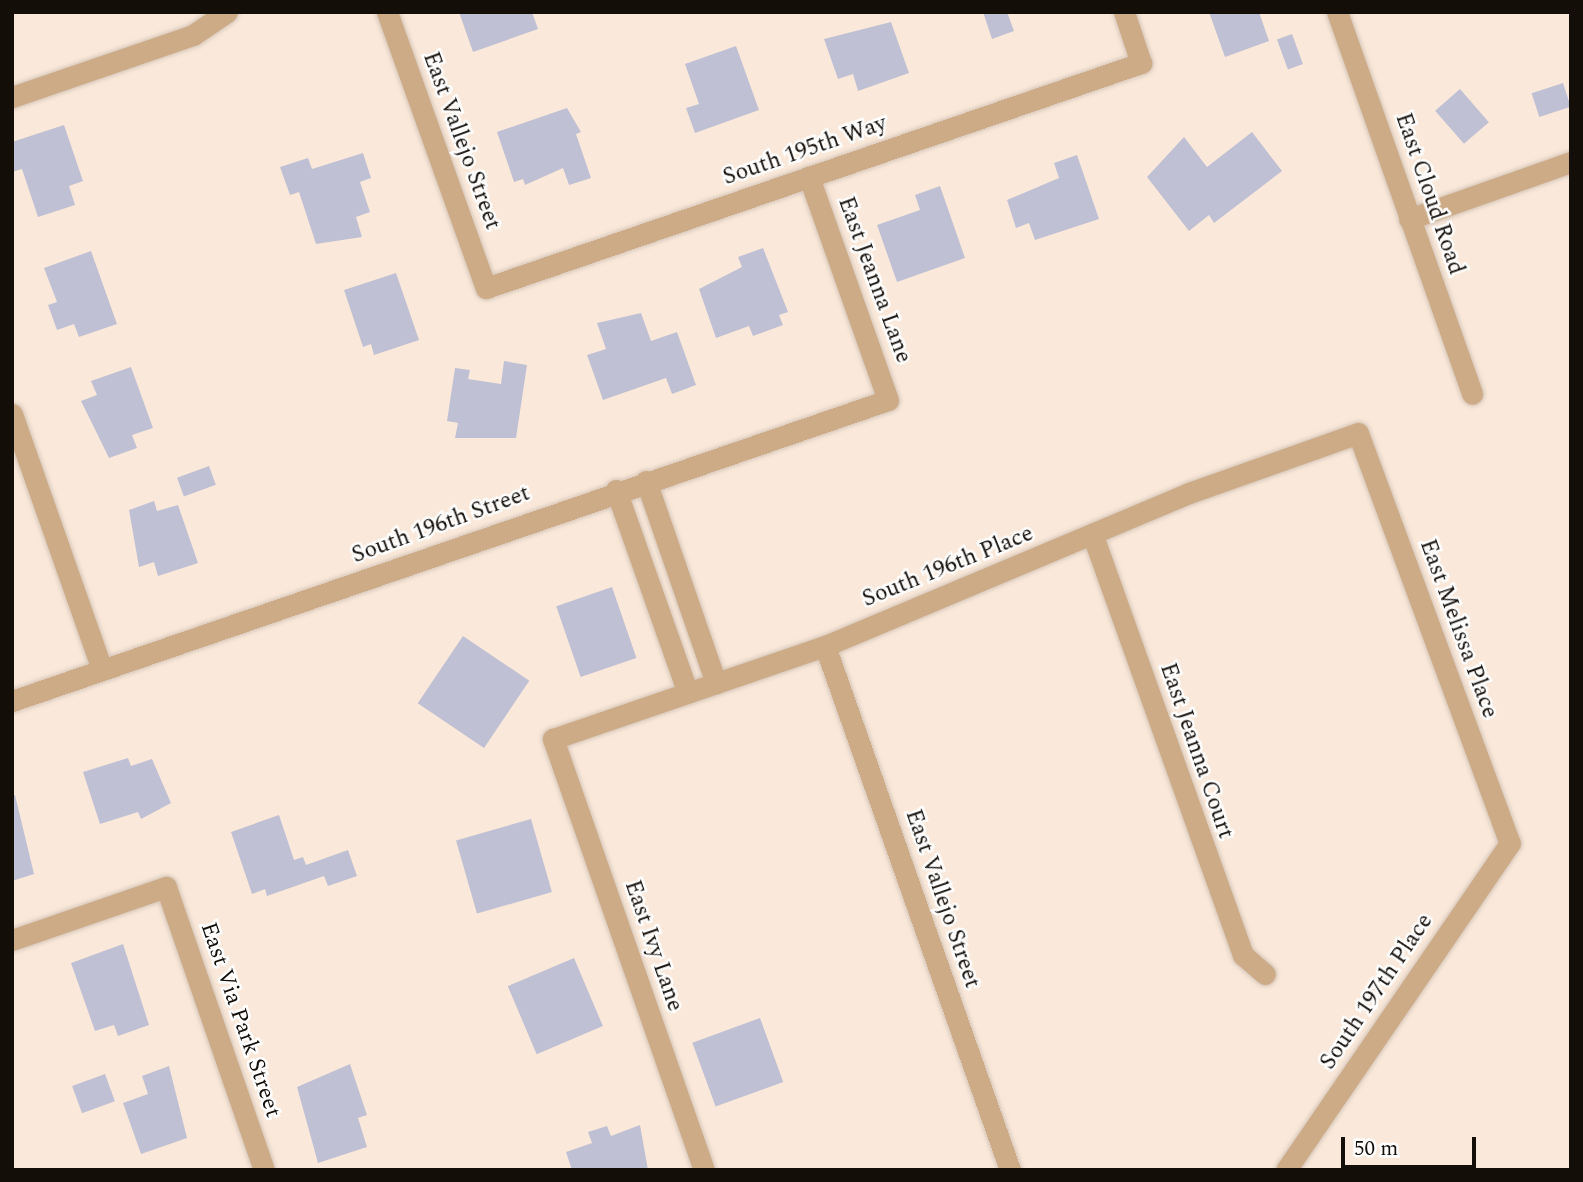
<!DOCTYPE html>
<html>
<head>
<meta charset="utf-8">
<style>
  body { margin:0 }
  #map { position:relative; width:1583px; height:1182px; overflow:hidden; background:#fae9da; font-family:Spectral,serif }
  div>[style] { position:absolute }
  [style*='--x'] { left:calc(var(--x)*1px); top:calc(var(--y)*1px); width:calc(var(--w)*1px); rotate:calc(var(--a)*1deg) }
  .building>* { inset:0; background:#c0c0d4; transform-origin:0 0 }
  .roads { filter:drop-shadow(0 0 2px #d5c6b9) drop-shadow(0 0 2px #d5c6b9) }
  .street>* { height:21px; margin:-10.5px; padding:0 10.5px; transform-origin:10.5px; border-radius:10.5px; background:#cdab87 }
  span { translate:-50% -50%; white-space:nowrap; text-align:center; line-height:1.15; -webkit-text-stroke:5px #fff; paint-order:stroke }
  .street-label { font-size:23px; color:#140e09 }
  .frame { position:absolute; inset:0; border:14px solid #140e09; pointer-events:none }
  .scale { position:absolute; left:1341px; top:1137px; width:135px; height:32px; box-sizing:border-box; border:4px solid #140e09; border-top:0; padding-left:9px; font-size:21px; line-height:24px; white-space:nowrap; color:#140e09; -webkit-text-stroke:5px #fff; paint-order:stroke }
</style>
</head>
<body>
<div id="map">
  <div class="building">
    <i style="clip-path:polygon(459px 12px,532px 12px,538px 29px,473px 52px)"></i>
    <i style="clip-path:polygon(983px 12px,1007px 12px,1014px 31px,992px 39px)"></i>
    <i style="clip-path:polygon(1209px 12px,1259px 12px,1269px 41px,1225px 57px)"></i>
    <i style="clip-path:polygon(891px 22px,909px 73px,858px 91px,853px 74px,838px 79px,824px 39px)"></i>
    <i style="left:1292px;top:34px;width:32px;height:16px;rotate:70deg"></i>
    <i style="clip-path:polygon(736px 46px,759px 110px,695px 133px,686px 108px,699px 104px,685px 64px)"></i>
    <i style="left:1563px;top:83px;width:25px;height:33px;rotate:72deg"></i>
    <i style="left:1460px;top:89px;width:44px;height:33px;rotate:49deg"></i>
    <i style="clip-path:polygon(567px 108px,581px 132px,576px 134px,591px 178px,569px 185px,563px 168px,525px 185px,523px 179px,514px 182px,497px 132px)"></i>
    <i style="clip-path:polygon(64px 125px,83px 181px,69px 186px,75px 205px,38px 217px,22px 169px,12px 172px,12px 142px)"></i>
    <i style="clip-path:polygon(1252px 132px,1282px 171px,1214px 223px,1209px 215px,1189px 231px,1147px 177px,1184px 137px,1207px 167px)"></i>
    <i style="clip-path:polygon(363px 153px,371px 178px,360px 182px,370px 212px,356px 217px,362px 237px,316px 244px,299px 192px,290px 195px,280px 167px,308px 158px,312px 169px)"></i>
    <i style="clip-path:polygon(1077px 155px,1099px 219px,1035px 240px,1029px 223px,1016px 228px,1007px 200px,1059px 178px,1054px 163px)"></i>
    <i style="clip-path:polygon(940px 186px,965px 258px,897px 282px,877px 225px,920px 210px,915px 195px)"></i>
    <i style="clip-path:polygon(763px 248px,788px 312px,779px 315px,783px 325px,753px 336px,749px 326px,716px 338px,699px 289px,742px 267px,738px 257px)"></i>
    <i style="clip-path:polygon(91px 251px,117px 324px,79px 337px,74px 324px,57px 330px,48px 305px,57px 302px,44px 268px)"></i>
    <i style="clip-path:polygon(396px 273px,419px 340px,374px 355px,371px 344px,363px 347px,344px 290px)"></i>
    <i style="clip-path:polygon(641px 313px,651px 341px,677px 332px,696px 385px,672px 394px,666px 378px,603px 400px,587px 355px,606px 349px,597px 323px)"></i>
    <i style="clip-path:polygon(504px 361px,527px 365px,516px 438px,455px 438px,458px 423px,447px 421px,455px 368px,470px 370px,468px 379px,501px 384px)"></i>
    <i style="clip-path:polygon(131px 367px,153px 428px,132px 435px,137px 448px,109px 458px,81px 401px,97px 395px,91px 381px)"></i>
    <i style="left:209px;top:466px;width:20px;height:34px;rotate:70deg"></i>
    <i style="clip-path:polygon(154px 501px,157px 511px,178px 505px,198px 563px,158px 576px,154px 562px,139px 567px,129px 510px)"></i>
    <i style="left:612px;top:587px;width:75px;height:59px;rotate:71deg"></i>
    <i style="left:463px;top:636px;width:80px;height:81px;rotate:34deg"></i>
    <i style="clip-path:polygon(128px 758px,131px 766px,152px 759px,171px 803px,141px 819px,138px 812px,100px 824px,83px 772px)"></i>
    <i style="clip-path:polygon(15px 795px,34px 874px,12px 881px,12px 796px)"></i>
    <i style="clip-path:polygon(279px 815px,294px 860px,303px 857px,306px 865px,348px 850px,357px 876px,328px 886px,324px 876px,267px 896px,265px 889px,252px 894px,231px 832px)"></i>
    <i style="left:531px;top:819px;width:76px;height:78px;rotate:74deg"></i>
    <i style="clip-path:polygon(123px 944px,149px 1025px,118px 1036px,114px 1025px,95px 1031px,71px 963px)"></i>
    <i style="left:574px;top:958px;width:74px;height:72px;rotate:67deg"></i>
    <i style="left:760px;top:1018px;width:68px;height:72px;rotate:70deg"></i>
    <i style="clip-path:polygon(350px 1064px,367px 1115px,358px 1118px,367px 1147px,318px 1163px,297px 1087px)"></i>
    <i style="clip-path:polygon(169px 1066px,187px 1138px,141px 1154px,123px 1103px,148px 1094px,142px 1076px)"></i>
    <i style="left:105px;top:1074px;width:29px;height:35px;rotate:70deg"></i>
    <i style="clip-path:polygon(640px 1125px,648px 1170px,572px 1170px,566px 1152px,592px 1143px,588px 1132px,607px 1126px,611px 1136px)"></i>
  </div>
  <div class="roads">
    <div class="street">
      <i style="--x:387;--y:12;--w:293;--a:70.3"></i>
      <i style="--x:486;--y:288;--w:693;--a:-18.96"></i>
      <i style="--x:1141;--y:63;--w:54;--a:-108.4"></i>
      <i style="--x:1337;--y:12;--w:405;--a:70.5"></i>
      <i style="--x:12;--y:97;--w:191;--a:-18.9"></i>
      <i style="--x:193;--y:35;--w:41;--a:-34.1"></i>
      <i style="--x:1409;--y:219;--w:172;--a:-19.4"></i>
      <i style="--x:12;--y:414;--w:271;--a:70.6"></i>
      <i style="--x:646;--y:481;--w:214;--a:70.9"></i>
      <i style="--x:616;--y:490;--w:215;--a:70.5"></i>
      <i style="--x:1093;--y:536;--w:445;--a:70.3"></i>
      <i style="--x:1243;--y:955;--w:29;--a:41"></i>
      <i style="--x:825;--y:646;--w:556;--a:70.55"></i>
      <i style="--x:12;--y:701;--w:926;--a:-18.96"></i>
      <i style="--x:888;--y:400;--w:237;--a:-109.5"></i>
      <i style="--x:12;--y:940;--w:163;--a:-19"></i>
      <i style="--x:166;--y:887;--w:299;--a:70.9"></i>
      <i style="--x:704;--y:1170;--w:457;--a:-109.3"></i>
      <i style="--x:553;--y:739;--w:287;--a:-18.9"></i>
      <i style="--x:825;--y:646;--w:395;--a:-22.8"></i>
      <i style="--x:1189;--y:493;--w:179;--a:-19.5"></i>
      <i style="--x:1358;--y:433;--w:437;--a:69.7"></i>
      <i style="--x:1510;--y:843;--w:396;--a:124.4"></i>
    </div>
  </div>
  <div class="street-label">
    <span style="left:461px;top:141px;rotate:70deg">East Vallejo Street</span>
    <span style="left:805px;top:151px;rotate:-19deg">South 195th Way</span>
    <span style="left:1429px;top:194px;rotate:71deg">East Cloud Road</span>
    <span style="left:874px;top:280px;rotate:70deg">East Jeanna Lane</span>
    <span style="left:441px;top:525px;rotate:-20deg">South 196th Street</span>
    <span style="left:948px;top:567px;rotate:-22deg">South 196th Place</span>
    <span style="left:1458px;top:629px;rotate:70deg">East Melissa Place</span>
    <span style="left:1196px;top:751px;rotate:71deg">East Jeanna Court</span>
    <span style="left:942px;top:899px;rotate:71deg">East Vallejo Street</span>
    <span style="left:653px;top:946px;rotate:71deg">East Ivy Lane</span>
    <span style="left:1377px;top:992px;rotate:-56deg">South 197th Place</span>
    <span style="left:240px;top:1020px;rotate:71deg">East Via Park Street</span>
  </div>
  <div class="frame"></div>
  <div class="scale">50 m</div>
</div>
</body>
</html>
